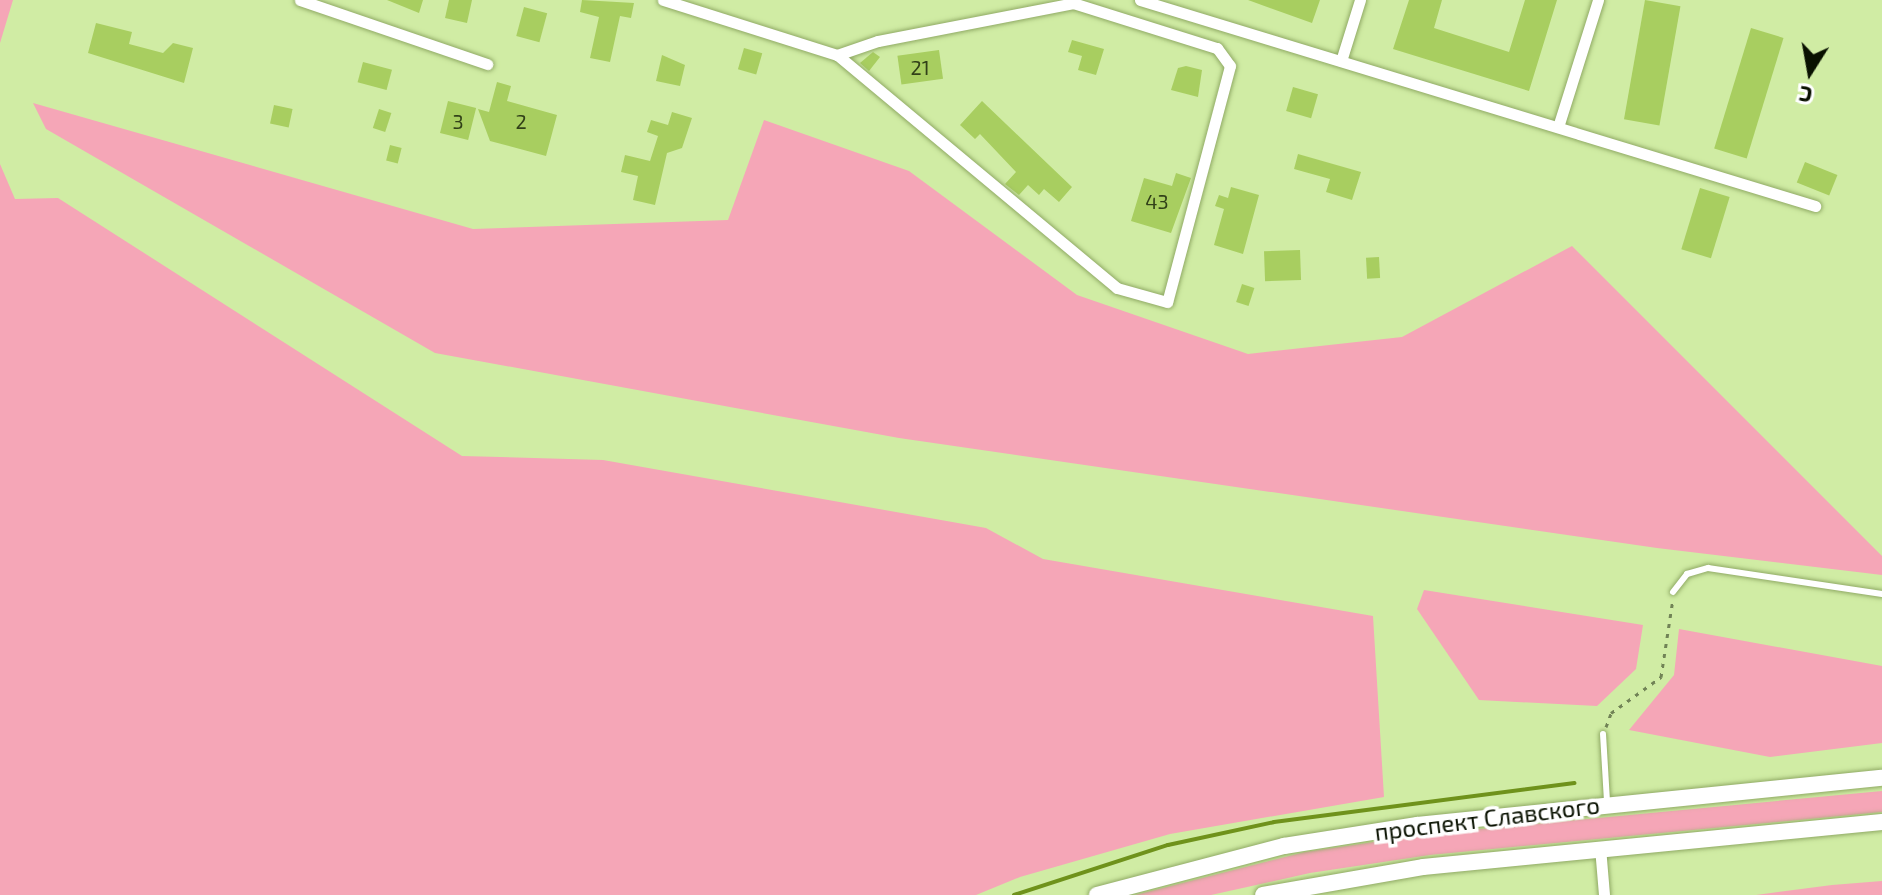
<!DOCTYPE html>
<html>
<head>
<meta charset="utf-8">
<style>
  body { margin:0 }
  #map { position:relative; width:1882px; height:895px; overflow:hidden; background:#d0eca4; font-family:"Exo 2",sans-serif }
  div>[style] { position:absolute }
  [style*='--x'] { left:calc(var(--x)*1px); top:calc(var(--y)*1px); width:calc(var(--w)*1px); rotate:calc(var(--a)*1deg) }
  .green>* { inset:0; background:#f5a6b7 }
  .stream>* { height:4px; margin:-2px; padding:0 2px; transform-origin:2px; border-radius:2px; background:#6f921b }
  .building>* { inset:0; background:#a8ce60; transform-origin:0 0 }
  .path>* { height:3px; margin-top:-1.5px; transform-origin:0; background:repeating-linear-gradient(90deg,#718356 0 4px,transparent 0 10px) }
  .roads { filter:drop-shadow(0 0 2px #90aa65) drop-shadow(0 0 2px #90aa65) }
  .service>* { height:6px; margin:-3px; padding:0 3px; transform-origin:3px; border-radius:3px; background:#fff }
  .minor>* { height:11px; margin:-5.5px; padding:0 5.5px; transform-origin:5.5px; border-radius:5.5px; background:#fff }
  .secondary>* { height:16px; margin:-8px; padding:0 8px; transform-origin:8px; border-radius:8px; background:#fff }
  span { translate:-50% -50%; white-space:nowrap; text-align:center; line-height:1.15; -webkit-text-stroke:7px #fff; paint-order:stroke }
  .number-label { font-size:20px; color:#314018 }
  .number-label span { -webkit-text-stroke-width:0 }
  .street-label { font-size:24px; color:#091100 }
  .north { position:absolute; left:1770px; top:32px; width:80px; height:80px; -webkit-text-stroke:6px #fff; paint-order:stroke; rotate:191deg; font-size:22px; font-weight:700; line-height:32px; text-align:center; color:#091100 }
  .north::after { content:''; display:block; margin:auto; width:28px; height:36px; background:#091100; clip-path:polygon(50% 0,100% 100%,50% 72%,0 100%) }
</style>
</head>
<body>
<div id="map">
  <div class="green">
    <i style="clip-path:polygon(0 0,13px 0,0 43px)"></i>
    <i style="clip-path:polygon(33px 103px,473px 229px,728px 220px,764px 120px,909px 171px,1077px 295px,1248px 354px,1402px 337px,1572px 246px,1882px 556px,1882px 575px,1657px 548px,899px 438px,435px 353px,46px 129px)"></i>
    <i style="clip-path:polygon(0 164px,15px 199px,58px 198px,462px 456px,603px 460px,986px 528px,1043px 559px,1373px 616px,1384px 797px,1170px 834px,1020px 877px,976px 895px,0 895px)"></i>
    <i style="clip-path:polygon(1424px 590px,1643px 625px,1636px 669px,1597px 706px,1479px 700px,1417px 609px)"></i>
    <i style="clip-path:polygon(1679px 629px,1882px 666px,1882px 743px,1770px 757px,1629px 730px,1674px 675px)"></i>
    <i style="clip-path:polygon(1882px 791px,1882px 812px,1430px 855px,1310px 873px,1211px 895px,1135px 895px,1305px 852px,1428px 834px)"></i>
    <i style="clip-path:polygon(1882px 881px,1882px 895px,1756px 895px,1832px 885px)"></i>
  </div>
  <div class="stream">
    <i style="--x:1014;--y:895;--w:162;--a:-18"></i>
    <i style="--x:1168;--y:845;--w:108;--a:-12.2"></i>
    <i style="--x:1274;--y:822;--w:303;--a:-7.4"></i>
  </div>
  <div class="building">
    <i style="clip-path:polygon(387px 0,423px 0,419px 13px)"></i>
    <i style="clip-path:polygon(449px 0,472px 0,467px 23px,445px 18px)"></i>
    <i style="clip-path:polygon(582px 0,634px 3px,631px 18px,620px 16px,610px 62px,590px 58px,599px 17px,580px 12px)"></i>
    <i style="clip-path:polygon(1248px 0,1320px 0,1312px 23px)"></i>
    <i style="clip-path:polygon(1409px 0,1442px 0,1434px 28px,1509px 52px,1525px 0,1557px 0,1529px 91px,1393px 49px)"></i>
    <i style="left:1645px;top:0;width:36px;height:121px;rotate:10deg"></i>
    <i style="left:524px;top:7px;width:24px;height:30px;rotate:15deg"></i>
    <i style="clip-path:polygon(96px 23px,132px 32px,129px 44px,163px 53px,173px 43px,193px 48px,184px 83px,88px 53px)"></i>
    <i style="left:1751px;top:28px;width:34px;height:126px;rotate:17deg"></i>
    <i style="clip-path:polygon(1072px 40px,1104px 49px,1096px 75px,1078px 70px,1082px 56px,1068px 52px)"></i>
    <i style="left:744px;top:48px;width:19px;height:22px;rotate:16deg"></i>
    <i style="left:939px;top:50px;width:29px;height:42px;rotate:82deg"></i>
    <i style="clip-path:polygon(873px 52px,880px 57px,869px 71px,860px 63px)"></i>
    <i style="clip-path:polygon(662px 55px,685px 65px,680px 86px,656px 81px)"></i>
    <i style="left:363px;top:62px;width:30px;height:21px;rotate:15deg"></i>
    <i style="clip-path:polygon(1186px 66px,1202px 70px,1198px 97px,1171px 90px,1178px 68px)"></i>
    <i style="clip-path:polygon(497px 82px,511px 86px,507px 101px,557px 115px,546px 156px,490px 141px,478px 109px,489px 112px)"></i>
    <i style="left:1293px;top:87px;width:26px;height:25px;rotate:16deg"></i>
    <i style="left:448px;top:101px;width:29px;height:33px;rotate:14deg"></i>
    <i style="clip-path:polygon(982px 101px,1072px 187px,1059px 202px,1044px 189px,1039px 195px,1028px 185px,1019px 195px,1005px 184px,1016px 172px,980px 134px,975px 139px,960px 125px)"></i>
    <i style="left:274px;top:105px;width:19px;height:19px;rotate:12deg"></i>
    <i style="left:379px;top:109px;width:13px;height:20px;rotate:18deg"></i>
    <i style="clip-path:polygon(672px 112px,692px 118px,682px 148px,667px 153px,655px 205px,633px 200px,638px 176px,621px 172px,625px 155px,650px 161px,658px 136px,647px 132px,651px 120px,668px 125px)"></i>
    <i style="left:390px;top:145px;width:12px;height:16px;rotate:14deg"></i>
    <i style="clip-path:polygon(1298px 154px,1361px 172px,1352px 200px,1326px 192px,1330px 179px,1294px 169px)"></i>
    <i style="left:1805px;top:162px;width:35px;height:22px;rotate:22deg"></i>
    <i style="clip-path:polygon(1176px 173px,1191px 178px,1171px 233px,1131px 221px,1144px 178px,1172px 186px)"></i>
    <i style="clip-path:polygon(1231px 187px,1259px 195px,1243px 254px,1214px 245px,1224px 209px,1215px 206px,1219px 195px,1228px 198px)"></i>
    <i style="left:1700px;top:188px;width:31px;height:64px;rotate:17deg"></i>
    <i style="left:1300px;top:250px;width:30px;height:36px;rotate:88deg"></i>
    <i style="left:1379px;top:257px;width:21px;height:13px;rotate:87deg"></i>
    <i style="left:1242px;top:284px;width:13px;height:19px;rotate:18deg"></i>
  </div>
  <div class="path">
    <i style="--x:1606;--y:727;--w:15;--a:-70"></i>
    <i style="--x:1611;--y:713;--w:62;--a:-35.8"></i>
    <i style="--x:1661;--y:677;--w:79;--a:-81.3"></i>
  </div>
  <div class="roads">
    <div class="service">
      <i style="--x:1673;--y:592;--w:23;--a:-52"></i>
      <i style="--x:1687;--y:574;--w:22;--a:-16"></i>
      <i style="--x:1708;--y:568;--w:176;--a:8.5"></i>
      <i style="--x:1603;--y:734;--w:68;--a:86.6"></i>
    </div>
    <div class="minor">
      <i style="--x:300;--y:0;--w:198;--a:18.9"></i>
      <i style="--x:663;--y:0;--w:182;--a:17.5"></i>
      <i style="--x:1140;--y:0;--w:706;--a:16.97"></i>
      <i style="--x:1073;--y:3;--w:151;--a:17.4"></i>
      <i style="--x:1217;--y:48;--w:22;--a:54"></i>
      <i style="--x:1230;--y:66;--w:244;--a:104.9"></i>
      <i style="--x:1167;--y:302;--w:52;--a:-164.4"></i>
      <i style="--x:1117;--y:288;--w:364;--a:-140.2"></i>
      <i style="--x:837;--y:55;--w:43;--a:-18.9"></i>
      <i style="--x:878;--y:41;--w:199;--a:-11"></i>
      <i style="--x:1341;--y:61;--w:64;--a:-72.7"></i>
      <i style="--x:1558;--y:127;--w:133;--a:-72.5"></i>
      <i style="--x:1600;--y:847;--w:48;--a:85.2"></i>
    </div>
    <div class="secondary">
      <i style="--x:1097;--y:895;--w:193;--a:-14.7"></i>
      <i style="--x:1284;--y:846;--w:135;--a:-9"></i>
      <i style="--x:1417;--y:825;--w:467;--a:-5.8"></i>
      <i style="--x:1263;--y:895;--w:162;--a:-9.9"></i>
      <i style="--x:1423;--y:867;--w:461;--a:-5.6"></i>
    </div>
  </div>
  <div class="number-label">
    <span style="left:920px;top:67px">21</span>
    <span style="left:458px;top:121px">3</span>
    <span style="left:521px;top:121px">2</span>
    <span style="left:1157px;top:201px">43</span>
  </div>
  <div class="street-label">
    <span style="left:1487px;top:818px;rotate:-7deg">проспект Славского</span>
  </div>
  <div class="north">С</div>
</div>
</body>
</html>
